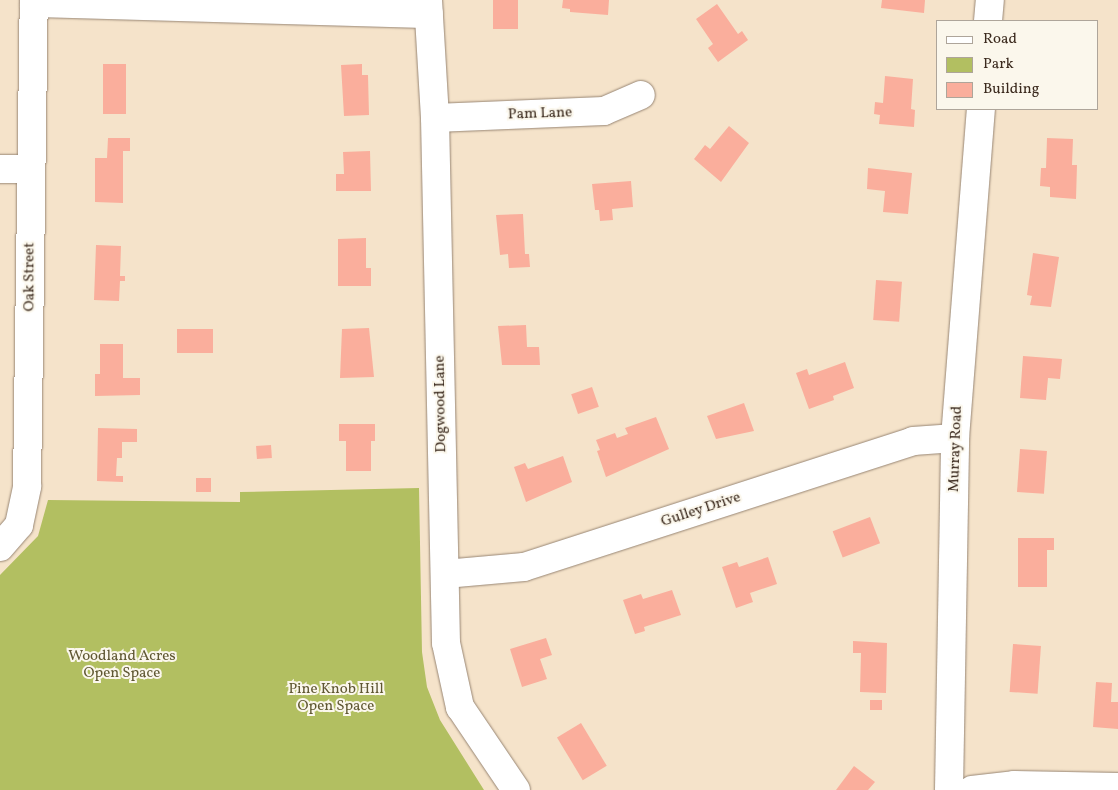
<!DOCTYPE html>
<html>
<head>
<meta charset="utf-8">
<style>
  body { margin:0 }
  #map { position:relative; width:1118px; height:790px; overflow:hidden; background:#f5e3ca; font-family:Vollkorn,serif }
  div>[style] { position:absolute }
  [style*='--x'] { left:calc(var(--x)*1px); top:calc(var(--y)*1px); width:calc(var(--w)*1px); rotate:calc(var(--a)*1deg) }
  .green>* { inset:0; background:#b2bf61 }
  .building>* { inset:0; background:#faae9c; transform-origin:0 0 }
  .roads { filter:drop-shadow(0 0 1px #988674) drop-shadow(0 0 1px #988674) }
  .minor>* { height:28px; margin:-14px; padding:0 14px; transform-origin:14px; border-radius:14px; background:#fff }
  span { translate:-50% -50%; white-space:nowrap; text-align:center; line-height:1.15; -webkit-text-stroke:4px #fbf7ec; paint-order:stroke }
  .street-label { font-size:15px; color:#3b2a1e }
  .park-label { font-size:15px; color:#5f5732 }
  .legend { position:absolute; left:936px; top:20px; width:162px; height:90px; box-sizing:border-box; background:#fbf7ec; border:1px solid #aea59a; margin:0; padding:6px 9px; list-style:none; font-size:15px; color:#3b2a1e }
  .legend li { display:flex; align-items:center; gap:10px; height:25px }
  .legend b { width:25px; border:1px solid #aea59a }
</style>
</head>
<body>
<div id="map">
  <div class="green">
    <i style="clip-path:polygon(419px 488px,422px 652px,427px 687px,440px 720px,484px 790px,0 790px,0 575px,38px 536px,48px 500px,240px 502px,240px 492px)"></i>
  </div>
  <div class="building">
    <i style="left:493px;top:0;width:25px;height:29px"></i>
    <i style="clip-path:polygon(563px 0,609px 0,608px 15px,570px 12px,570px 9px,562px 8px)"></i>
    <i style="clip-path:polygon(882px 0,925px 0,924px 13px,881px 8px)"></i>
    <i style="clip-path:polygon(717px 4px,738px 34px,742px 31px,748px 40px,718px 62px,708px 48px,713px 44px,696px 19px)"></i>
    <i style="left:103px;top:64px;width:23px;height:50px"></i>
    <i style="clip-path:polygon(362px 64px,362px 75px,368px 75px,369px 115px,344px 116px,341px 65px)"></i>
    <i style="clip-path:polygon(885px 76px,913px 79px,911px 109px,915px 110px,914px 127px,879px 124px,880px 115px,874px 114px,875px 102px,883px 103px)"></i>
    <i style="clip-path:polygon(729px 126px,749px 143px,721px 182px,694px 159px,705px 145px,710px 149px)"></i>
    <i style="clip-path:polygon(108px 138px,130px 138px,130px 151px,123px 151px,123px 203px,95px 202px,95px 158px,107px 158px)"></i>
    <i style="clip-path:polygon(1047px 138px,1073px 139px,1072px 165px,1077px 165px,1076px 199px,1050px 197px,1050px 187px,1040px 186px,1041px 168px,1046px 168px)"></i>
    <i style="clip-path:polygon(370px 151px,371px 191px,336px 191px,336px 174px,344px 174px,343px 152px)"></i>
    <i style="clip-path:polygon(868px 168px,912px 173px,908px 214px,883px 212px,885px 191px,867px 189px)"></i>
    <i style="clip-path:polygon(631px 181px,633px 207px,612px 209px,613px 220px,600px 221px,599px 210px,595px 210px,592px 184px)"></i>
    <i style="clip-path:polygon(523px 214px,525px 254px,529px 254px,530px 267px,509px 268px,508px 254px,500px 255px,496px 215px)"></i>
    <i style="clip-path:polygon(366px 238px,366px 268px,371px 268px,371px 286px,338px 286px,338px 239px)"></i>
    <i style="clip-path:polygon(96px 245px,121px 246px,120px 276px,125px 276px,125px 281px,120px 281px,119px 301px,94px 300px)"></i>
    <i style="clip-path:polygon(1033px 253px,1059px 257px,1051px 307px,1030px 305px,1032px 296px,1027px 295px)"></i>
    <i style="left:876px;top:280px;width:26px;height:40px;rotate:4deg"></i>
    <i style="clip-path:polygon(526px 325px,527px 347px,539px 347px,540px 365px,502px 365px,498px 326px)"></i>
    <i style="clip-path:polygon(369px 328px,374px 377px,340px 378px,342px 329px)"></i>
    <i style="left:177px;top:329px;width:36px;height:24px"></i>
    <i style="clip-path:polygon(100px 344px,123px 344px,123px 378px,140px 378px,140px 395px,95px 396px,95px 374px,100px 374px)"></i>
    <i style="clip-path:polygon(1023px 356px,1062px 359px,1060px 379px,1048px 378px,1046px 400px,1020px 398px)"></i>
    <i style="clip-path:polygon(845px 362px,854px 388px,833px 396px,834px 400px,809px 409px,796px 373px,807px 369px,809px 375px)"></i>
    <i style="left:592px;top:387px;width:21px;height:22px;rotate:71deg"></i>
    <i style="clip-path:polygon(744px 403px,754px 431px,716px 439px,707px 416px)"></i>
    <i style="clip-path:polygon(656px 417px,669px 449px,606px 477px,597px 451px,600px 450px,596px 440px,615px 433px,617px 438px,628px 434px,625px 428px)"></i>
    <i style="clip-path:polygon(339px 424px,375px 424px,375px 441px,371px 441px,371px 471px,346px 471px,346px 441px,339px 441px)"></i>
    <i style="clip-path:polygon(98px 428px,137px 429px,137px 442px,122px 442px,122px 458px,117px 458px,116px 476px,123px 476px,123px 482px,97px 481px)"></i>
    <i style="left:271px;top:445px;width:13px;height:15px;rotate:86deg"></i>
    <i style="left:1020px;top:449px;width:27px;height:43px;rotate:4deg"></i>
    <i style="clip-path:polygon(563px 456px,572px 482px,526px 502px,514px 467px,525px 463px,528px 469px)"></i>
    <i style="left:196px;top:478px;width:15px;height:14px"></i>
    <i style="left:870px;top:517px;width:28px;height:40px;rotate:69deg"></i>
    <i style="clip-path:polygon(1018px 538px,1054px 538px,1054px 550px,1047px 550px,1047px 587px,1018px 587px)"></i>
    <i style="clip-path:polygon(768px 557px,777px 584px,750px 593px,753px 602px,736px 608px,722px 567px,737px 562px,739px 567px)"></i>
    <i style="clip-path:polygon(672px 590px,681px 615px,644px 627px,645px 631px,635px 634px,623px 600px,641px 594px,643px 599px)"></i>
    <i style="clip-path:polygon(546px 638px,552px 655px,540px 659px,547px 679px,522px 687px,510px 649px)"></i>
    <i style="clip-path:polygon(853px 641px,887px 643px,886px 693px,860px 692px,861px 653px,853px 653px)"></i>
    <i style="left:1013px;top:644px;width:28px;height:48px;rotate:4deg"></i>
    <i style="clip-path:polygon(1096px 682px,1112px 683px,1111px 702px,1118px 702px,1118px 729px,1093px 727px)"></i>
    <i style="left:870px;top:700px;width:12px;height:10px"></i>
    <i style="left:581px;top:723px;width:50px;height:28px;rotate:59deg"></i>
    <i style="clip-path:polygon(854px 766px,875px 782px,868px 790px,836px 790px)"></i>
  </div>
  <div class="roads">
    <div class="minor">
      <i style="--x:428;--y:0;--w:118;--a:86.6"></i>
      <i style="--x:435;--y:118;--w:525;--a:88.8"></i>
      <i style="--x:446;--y:643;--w:66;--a:77.7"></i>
      <i style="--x:460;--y:707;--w:100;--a:56"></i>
      <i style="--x:34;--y:3;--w:395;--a:1.6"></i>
      <i style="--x:988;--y:21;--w:21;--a:-85"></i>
      <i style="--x:435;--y:118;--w:169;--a:-2.4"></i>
      <i style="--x:604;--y:111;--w:40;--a:-23.4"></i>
      <i style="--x:0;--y:169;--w:30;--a:0"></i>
      <i style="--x:0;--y:547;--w:29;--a:-49"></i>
      <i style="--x:19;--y:525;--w:40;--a:-78"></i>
      <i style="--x:27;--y:486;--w:486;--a:-89.2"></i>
      <i style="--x:445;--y:574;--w:79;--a:-5.1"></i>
      <i style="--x:524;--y:567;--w:409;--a:-17.9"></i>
      <i style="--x:913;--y:441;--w:42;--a:-4.1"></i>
      <i style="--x:949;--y:790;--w:352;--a:-89"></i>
      <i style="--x:955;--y:438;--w:330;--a:-85.5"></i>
      <i style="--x:972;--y:790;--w:42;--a:-6.8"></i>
      <i style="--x:1014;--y:785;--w:104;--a:1.1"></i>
    </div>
  </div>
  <div class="street-label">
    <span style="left:540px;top:114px;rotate:-2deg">Pam Lane</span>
    <span style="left:30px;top:277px;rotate:-90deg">Oak Street</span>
    <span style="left:441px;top:404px;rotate:-91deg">Dogwood Lane</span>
    <span style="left:956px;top:449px;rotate:-88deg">Murray Road</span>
    <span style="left:701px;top:510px;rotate:-18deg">Gulley Drive</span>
  </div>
  <div class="park-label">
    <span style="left:122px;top:665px">Woodland Acres<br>Open Space</span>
    <span style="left:336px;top:698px">Pine Knob Hill<br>Open Space</span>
  </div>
  <ul class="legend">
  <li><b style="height:6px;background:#fff"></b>Road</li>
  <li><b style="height:14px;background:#b2bf61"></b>Park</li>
  <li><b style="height:14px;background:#faae9c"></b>Building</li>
  </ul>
</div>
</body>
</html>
